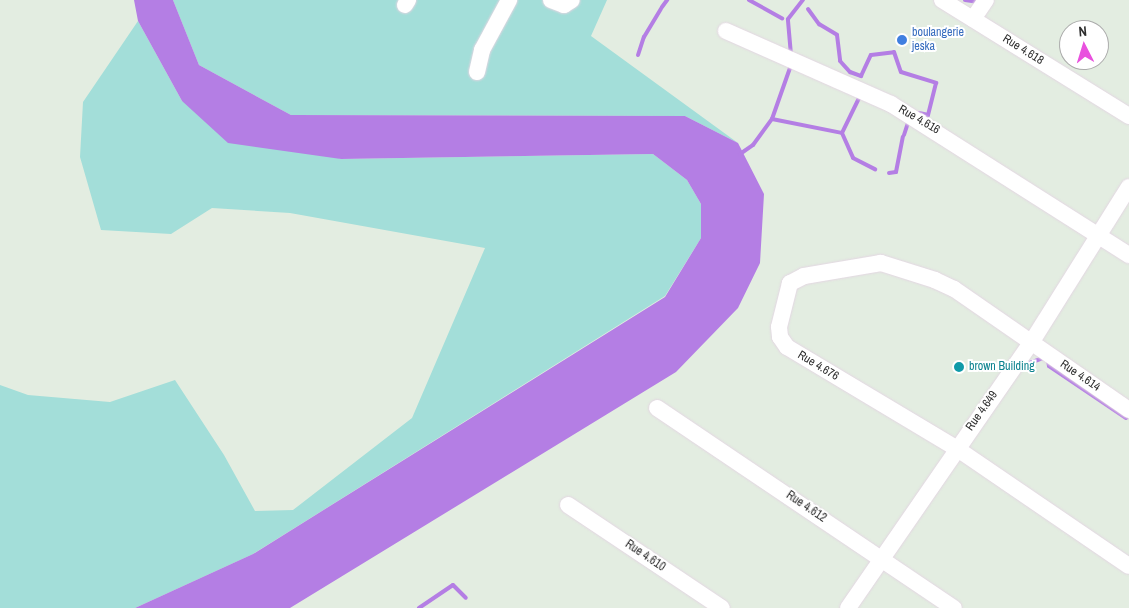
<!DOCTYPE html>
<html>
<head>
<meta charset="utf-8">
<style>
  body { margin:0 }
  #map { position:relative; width:1129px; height:608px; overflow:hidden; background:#e3ede1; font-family:"Archivo Narrow",sans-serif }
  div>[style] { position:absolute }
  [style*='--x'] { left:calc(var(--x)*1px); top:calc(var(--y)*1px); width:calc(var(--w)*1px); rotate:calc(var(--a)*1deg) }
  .green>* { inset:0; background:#a3ded9 }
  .water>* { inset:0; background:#b47ee4 }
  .stream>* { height:4px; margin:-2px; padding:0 2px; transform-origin:2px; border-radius:2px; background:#b47ee4 }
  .roads { filter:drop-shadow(0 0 1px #e3d6e2) drop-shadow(0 0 1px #e3d6e2) }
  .minor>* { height:16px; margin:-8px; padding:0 8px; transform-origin:8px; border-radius:8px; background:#fff }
  .dots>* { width:14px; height:14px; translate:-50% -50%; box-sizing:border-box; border:2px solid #fff; border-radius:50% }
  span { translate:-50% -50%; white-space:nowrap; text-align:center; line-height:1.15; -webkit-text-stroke:4px #fff; paint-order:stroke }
  .shop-label { font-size:12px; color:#366cbe }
  .left { translate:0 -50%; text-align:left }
  .street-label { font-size:12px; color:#2d2d2d }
  .culture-label { font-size:12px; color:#0d838f }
  .north { position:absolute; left:1059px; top:20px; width:50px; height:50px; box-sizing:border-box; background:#fff; border:1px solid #ababab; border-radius:50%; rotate:355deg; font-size:14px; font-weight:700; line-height:20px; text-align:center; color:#2d2d2d }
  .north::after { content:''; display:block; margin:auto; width:18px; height:22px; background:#e951de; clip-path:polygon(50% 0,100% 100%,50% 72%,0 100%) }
</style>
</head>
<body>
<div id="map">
  <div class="green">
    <i style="clip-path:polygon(173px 0,607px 0,591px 36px,738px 143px,685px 116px,291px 115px,199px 65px)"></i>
    <i style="clip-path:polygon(138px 21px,182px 101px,341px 159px,653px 154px,687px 180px,701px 204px,701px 238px,665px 296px,253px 554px,135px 608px,0 608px,0 385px,28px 395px,110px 402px,175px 380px,224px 455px,255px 511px,293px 510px,412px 418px,485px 248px,290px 213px,212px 208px,171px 234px,101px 230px,80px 157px,83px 102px)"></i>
  </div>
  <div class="water">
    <i style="clip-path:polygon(134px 0,173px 0,199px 65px,291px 115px,685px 116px,738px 143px,764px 194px,760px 263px,738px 308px,676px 372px,290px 608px,135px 608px,253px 554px,665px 297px,701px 238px,701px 204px,687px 180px,653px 154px,341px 159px,228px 143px,182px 101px,138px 21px)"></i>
  </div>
  <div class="stream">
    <i style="--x:749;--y:0;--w:38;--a:29"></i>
    <i style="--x:965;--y:0;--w:14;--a:8"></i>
    <i style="--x:662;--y:7;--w:9;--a:-54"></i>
    <i style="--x:808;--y:9;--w:19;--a:54"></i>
    <i style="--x:819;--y:24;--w:21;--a:31"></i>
    <i style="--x:837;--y:35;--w:26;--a:83"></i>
    <i style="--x:840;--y:61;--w:15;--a:48"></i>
    <i style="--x:850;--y:72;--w:12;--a:20"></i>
    <i style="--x:861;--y:76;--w:23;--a:-65"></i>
    <i style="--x:871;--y:55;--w:23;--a:-7"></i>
    <i style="--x:894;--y:52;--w:21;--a:71"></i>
    <i style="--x:901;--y:72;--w:37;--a:17"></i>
    <i style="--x:936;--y:83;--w:33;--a:104"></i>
    <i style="--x:928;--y:115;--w:9;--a:-167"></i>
    <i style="--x:638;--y:55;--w:19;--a:-72"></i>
    <i style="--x:644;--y:37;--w:33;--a:-59"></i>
    <i style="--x:791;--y:55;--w:36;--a:-95"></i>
    <i style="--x:788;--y:19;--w:24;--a:-52"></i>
    <i style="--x:861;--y:94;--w:43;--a:116"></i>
    <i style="--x:842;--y:133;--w:27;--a:66"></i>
    <i style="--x:853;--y:158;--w:25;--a:27"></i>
    <i style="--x:772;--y:119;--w:71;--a:11.3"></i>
    <i style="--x:904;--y:135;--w:13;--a:-72"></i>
    <i style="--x:740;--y:154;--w:16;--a:-35"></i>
    <i style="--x:753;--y:145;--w:32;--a:-54"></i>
    <i style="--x:772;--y:119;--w:57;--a:-70.6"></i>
    <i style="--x:889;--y:173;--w:7;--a:-8"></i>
    <i style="--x:896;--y:172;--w:36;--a:-79"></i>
    <i style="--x:1048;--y:361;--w:5;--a:79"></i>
    <i style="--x:1049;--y:366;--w:93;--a:34"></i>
    <i style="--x:1024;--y:365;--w:20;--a:-20"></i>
    <i style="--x:419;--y:608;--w:41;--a:-34.1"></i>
    <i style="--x:453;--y:585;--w:18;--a:45"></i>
  </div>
  <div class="roads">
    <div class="minor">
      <i style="--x:551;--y:0;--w:14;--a:21"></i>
      <i style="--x:564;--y:5;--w:9;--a:-32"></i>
      <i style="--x:942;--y:0;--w:220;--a:31.8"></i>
      <i style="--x:405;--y:5;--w:6;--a:-59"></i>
      <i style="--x:973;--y:19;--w:23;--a:-56"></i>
      <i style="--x:726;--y:31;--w:180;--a:23.9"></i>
      <i style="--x:891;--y:104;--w:282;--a:32.4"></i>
      <i style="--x:477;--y:72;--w:23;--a:-77"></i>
      <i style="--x:482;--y:50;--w:57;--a:-61.6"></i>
      <i style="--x:657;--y:408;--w:358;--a:34"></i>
      <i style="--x:1129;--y:410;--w:213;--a:-145.3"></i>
      <i style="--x:954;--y:289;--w:21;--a:-155"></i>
      <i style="--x:935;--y:280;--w:57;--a:-162.5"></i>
      <i style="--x:881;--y:263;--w:78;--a:170.4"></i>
      <i style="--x:804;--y:276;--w:16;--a:153"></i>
      <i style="--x:790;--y:283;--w:45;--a:104"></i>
      <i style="--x:779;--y:327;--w:10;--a:84"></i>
      <i style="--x:780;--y:337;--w:12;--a:55"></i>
      <i style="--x:787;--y:347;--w:197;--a:30.9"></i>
      <i style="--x:956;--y:448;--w:209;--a:34.3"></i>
      <i style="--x:568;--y:505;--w:185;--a:33.8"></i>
      <i style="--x:848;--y:608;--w:322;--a:-55.4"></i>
      <i style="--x:1031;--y:343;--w:184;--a:-57.9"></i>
    </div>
  </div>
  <div class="dots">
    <i style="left:902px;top:40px;background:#3f7fe0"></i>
    <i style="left:959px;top:367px;background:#0f9aa8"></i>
  </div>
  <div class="shop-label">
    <span class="left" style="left:912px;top:40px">boulangerie<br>jeska</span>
  </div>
  <div class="street-label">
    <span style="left:1023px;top:50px;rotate:32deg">Rue 4.618</span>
    <span style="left:919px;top:120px;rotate:30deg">Rue 4.616</span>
    <span style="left:818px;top:366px;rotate:31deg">Rue 4.676</span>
    <span style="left:1080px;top:376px;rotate:34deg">Rue 4.614</span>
    <span style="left:982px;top:411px;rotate:-55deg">Rue 4.649</span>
    <span style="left:806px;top:507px;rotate:34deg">Rue 4.612</span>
    <span style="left:645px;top:556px;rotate:34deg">Rue 4.610</span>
  </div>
  <div class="culture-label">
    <span class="left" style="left:969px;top:367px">brown Building</span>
  </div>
  <div class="north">N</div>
</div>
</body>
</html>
